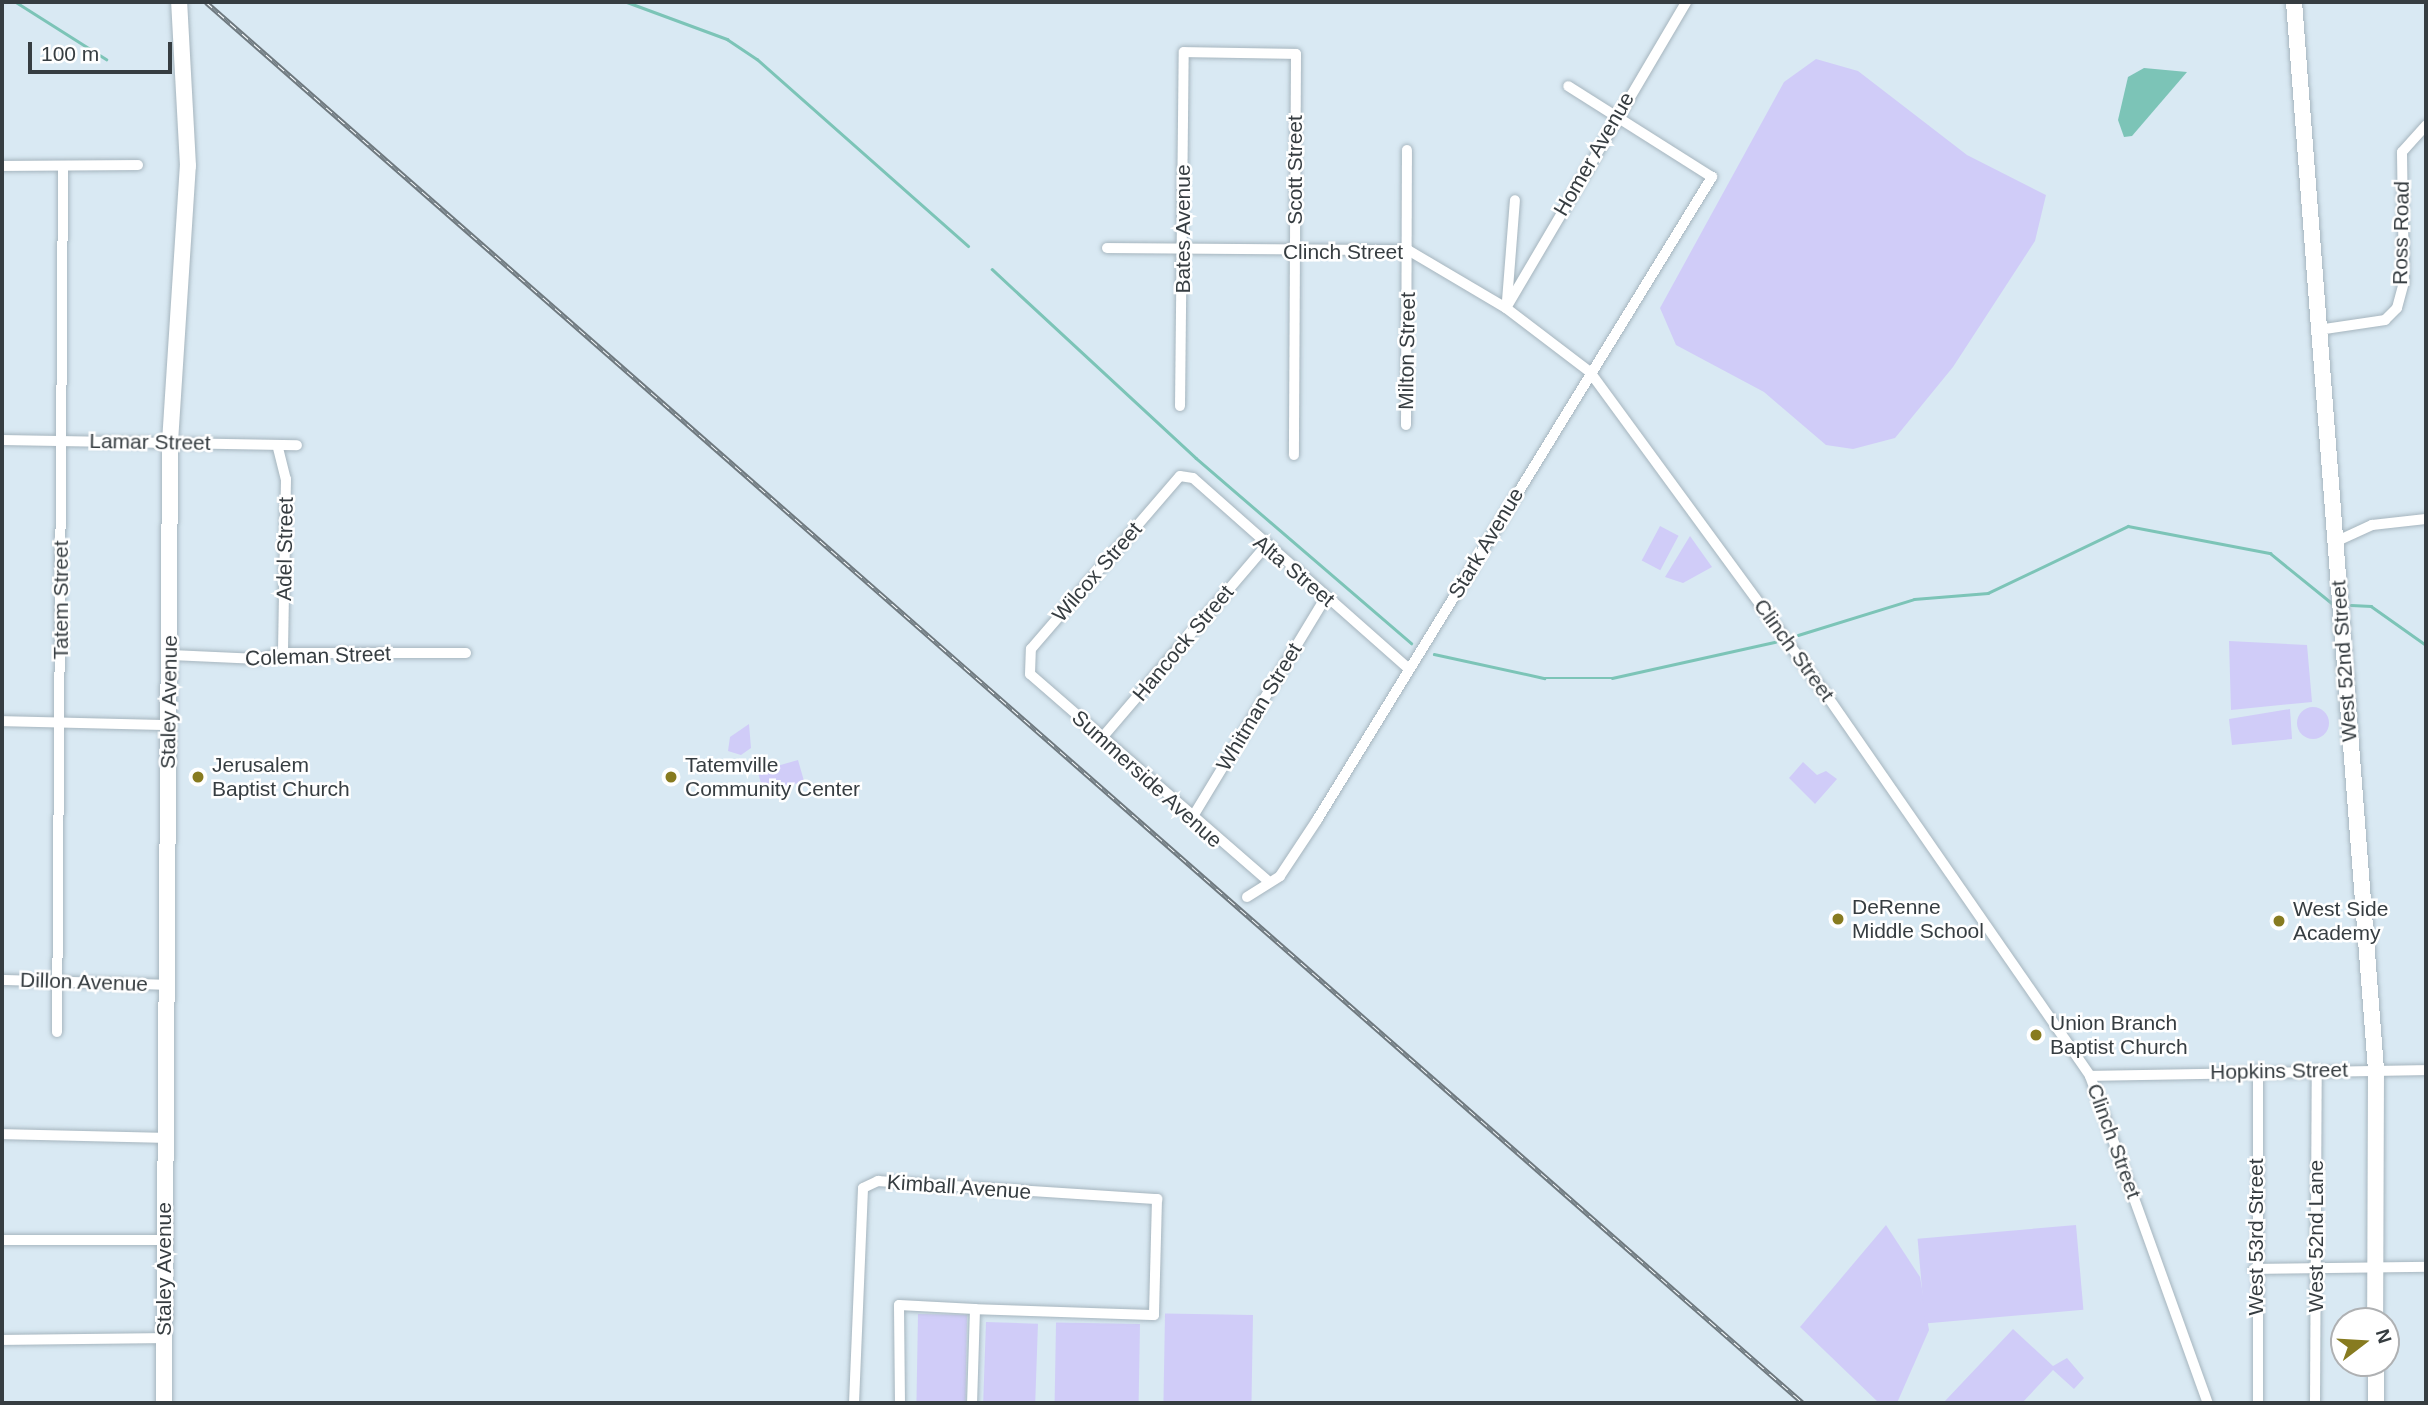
<!DOCTYPE html>
<html>
<head>
<meta charset="utf-8">
<style>
  body { margin:0 }
  #map { position:relative; width:2428px; height:1405px; overflow:hidden; background:#d9e9f3; font-family:Arial,sans-serif }
  div>[style] { position:absolute }
  [style*='--x'] { left:calc(var(--x)*1px); top:calc(var(--y)*1px); width:calc(var(--w)*1px); rotate:calc(var(--a)*1deg) }
  .green>* { inset:0; background:#d0ccf8; transform-origin:0 0 }
  .round { border-radius:50% }
  .water>* { inset:0; background:#7cc4b7 }
  .stream>* { height:2.5px; margin:-1.25px; padding:0 1.25px; transform-origin:1.25px; border-radius:1.25px; background:#7cc4b7 }
  .roads { filter:drop-shadow(0 0 2px #a6b5be) drop-shadow(0 0 2px #a6b5be) }
  .street>* { height:10px; margin:-5px; padding:0 5px; transform-origin:5px; border-radius:5px; background:#fff }
  .secondary>* { height:16px; margin:-8px; padding:0 8px; transform-origin:8px; border-radius:8px; background:#fff }
  .rail>* { height:5px; margin-top:-2.5px; transform-origin:0; background:repeating-linear-gradient(90deg,#fff 0 8px,#6f797f 0 16px); box-sizing:border-box; border-block:2px solid #6f797f }
  .dots>* { width:19px; height:19px; translate:-50% -50%; box-sizing:border-box; border:4px solid #fff; border-radius:50% }
  span { translate:-50% -50%; white-space:nowrap; text-align:center; line-height:1.15; -webkit-text-stroke:5px #fff; paint-order:stroke }
  .street-label { font-size:21px; color:#363d41 }
  .poi-label { font-size:21px; color:#363d41 }
  .left { translate:0 -50%; text-align:left }
  .frame { position:absolute; inset:0; border:4px solid #363d41; pointer-events:none }
  .north { position:absolute; left:2330px; top:1307px; width:70px; height:70px; box-sizing:border-box; background:#fff; border:2px solid #afb1b3; border-radius:50%; rotate:73deg; font-size:19px; font-weight:700; line-height:28px; text-align:center; color:#363d41 }
  .north::after { content:''; display:block; margin:auto; width:24px; height:32px; background:#877b20; clip-path:polygon(50% 0,100% 100%,50% 72%,0 100%) }
  .scale { position:absolute; left:28px; top:42px; width:144px; height:32px; box-sizing:border-box; border:4px solid #363d41; border-top:0; padding-left:9px; font-size:21px; line-height:24px; white-space:nowrap; color:#363d41; -webkit-text-stroke:5px #fff; paint-order:stroke }
</style>
</head>
<body>
<div id="map">
  <div class="green">
    <i style="clip-path:polygon(1816px 59px,1858px 71px,1967px 155px,2046px 195px,2035px 241px,1953px 367px,1895px 438px,1853px 449px,1826px 445px,1764px 392px,1676px 345px,1660px 308px,1784px 82px)"></i>
    <i style="left:1660px;top:526px;width:21px;height:39px;rotate:28deg"></i>
    <i style="clip-path:polygon(1690px 536px,1712px 567px,1683px 583px,1665px 577px)"></i>
    <i style="clip-path:polygon(2229px 641px,2307px 645px,2312px 702px,2231px 710px)"></i>
    <i class="round" style="left:2297px;top:707px;width:32px;height:32px"></i>
    <i style="clip-path:polygon(2290px 709px,2292px 739px,2232px 745px,2229px 719px)"></i>
    <i style="clip-path:polygon(749px 724px,751px 748px,741px 755px,728px 751px,730px 737px)"></i>
    <i style="left:798px;top:760px;width:22px;height:42px;rotate:74deg"></i>
    <i style="clip-path:polygon(1803px 762px,1817px 775px,1826px 771px,1837px 779px,1815px 804px,1789px 778px)"></i>
    <i style="clip-path:polygon(1886px 1225px,1920px 1277px,1929px 1330px,1897px 1403px,1879px 1403px,1800px 1327px)"></i>
    <i style="left:2076px;top:1225px;width:85px;height:159px;rotate:85deg"></i>
    <i style="left:918px;top:1314px;width:49px;height:89px;rotate:1deg"></i>
    <i style="left:1253px;top:1315px;width:88px;height:88px;rotate:91deg"></i>
    <i style="left:986px;top:1322px;width:52px;height:81px;rotate:2deg"></i>
    <i style="left:1140px;top:1324px;width:79px;height:84px;rotate:91deg"></i>
    <i style="clip-path:polygon(2013px 1329px,2053px 1366px,2067px 1358px,2084px 1378px,2074px 1389px,2053px 1370px,2022px 1403px,1945px 1401px)"></i>
  </div>
  <div class="water">
    <i style="clip-path:polygon(2144px 68px,2187px 72px,2132px 136px,2124px 137px,2118px 120px,2128px 77px)"></i>
  </div>
  <div class="stream">
    <i style="--x:16;--y:2;--w:107;--a:32.3"></i>
    <i style="--x:627;--y:2;--w:107;--a:20.3"></i>
    <i style="--x:727;--y:39;--w:36;--a:34"></i>
    <i style="--x:757;--y:59;--w:282;--a:41.5"></i>
    <i style="--x:992;--y:269;--w:278;--a:42.8"></i>
    <i style="--x:1196;--y:458;--w:284;--a:40.7"></i>
    <i style="--x:2351;--y:605;--w:20;--a:3"></i>
    <i style="--x:2371;--y:606;--w:67;--a:35.3"></i>
    <i style="--x:1798;--y:635;--w:121;--a:-17.2"></i>
    <i style="--x:1914;--y:599;--w:74;--a:-4.6"></i>
    <i style="--x:1988;--y:593;--w:155;--a:-25.6"></i>
    <i style="--x:2128;--y:526;--w:145;--a:10.8"></i>
    <i style="--x:2270;--y:553;--w:81;--a:39"></i>
    <i style="--x:1434;--y:654;--w:113;--a:12.3"></i>
    <i style="--x:1544;--y:678;--w:68;--a:0"></i>
    <i style="--x:1612;--y:678;--w:167;--a:-12.5"></i>
  </div>
  <div class="roads">
    <div class="street">
      <i style="--x:2;--y:166;--w:136;--a:-0.4"></i>
      <i style="--x:1107;--y:248;--w:301;--a:0.4"></i>
      <i style="--x:1408;--y:250;--w:114;--a:30.6"></i>
      <i style="--x:1506;--y:308;--w:106;--a:37.3"></i>
      <i style="--x:1590;--y:372;--w:394;--a:53.8"></i>
      <i style="--x:1823;--y:690;--w:469;--a:55.3"></i>
      <i style="--x:2090;--y:1076;--w:348;--a:70.2"></i>
      <i style="--x:1507;--y:301;--w:101;--a:-85.5"></i>
      <i style="--x:1506;--y:308;--w:355;--a:-59.5"></i>
      <i style="--x:2318;--y:330;--w:68;--a:-8.5"></i>
      <i style="--x:2385;--y:320;--w:17;--a:-45"></i>
      <i style="--x:2397;--y:308;--w:27;--a:-75"></i>
      <i style="--x:2404;--y:282;--w:130;--a:-90.9"></i>
      <i style="--x:2402;--y:152;--w:36;--a:-48"></i>
      <i style="--x:1180;--y:406;--w:354;--a:-89.4"></i>
      <i style="--x:1184;--y:52;--w:112;--a:1"></i>
      <i style="--x:1296;--y:54;--w:401;--a:90.3"></i>
      <i style="--x:1406;--y:425;--w:275;--a:-89.8"></i>
      <i style="--x:2;--y:440;--w:295;--a:1"></i>
      <i style="--x:278;--y:448;--w:32;--a:76"></i>
      <i style="--x:286;--y:479;--w:174;--a:91"></i>
      <i style="--x:2335;--y:542;--w:41;--a:-24.7"></i>
      <i style="--x:2372;--y:525;--w:54;--a:-6.3"></i>
      <i style="--x:171;--y:655;--w:88;--a:2.6"></i>
      <i style="--x:259;--y:659;--w:25;--a:-14"></i>
      <i style="--x:283;--y:653;--w:183;--a:0"></i>
      <i style="--x:2;--y:721;--w:166;--a:1.4"></i>
      <i style="--x:1101;--y:739;--w:253;--a:-49.5"></i>
      <i style="--x:1192;--y:818;--w:258;--a:-58.8"></i>
      <i style="--x:1267;--y:880;--w:314;--a:-139"></i>
      <i style="--x:1030;--y:674;--w:25;--a:-88"></i>
      <i style="--x:1031;--y:649;--w:228;--a:-49.3"></i>
      <i style="--x:1180;--y:476;--w:13;--a:9"></i>
      <i style="--x:1193;--y:478;--w:288;--a:41.5"></i>
      <i style="--x:1247;--y:897;--w:39;--a:-32"></i>
      <i style="--x:1280;--y:876;--w:67;--a:-56.5"></i>
      <i style="--x:1317;--y:820;--w:755;--a:-58.44"></i>
      <i style="--x:1712;--y:177;--w:170;--a:-147.7"></i>
      <i style="--x:2;--y:980;--w:165;--a:1.7"></i>
      <i style="--x:57;--y:1032;--w:865;--a:-89.6"></i>
      <i style="--x:2258;--y:1070;--w:333;--a:90"></i>
      <i style="--x:2090;--y:1076;--w:336;--a:-1"></i>
      <i style="--x:2;--y:1134;--w:163;--a:1.4"></i>
      <i style="--x:2;--y:1240;--w:162;--a:0"></i>
      <i style="--x:2254;--y:1269;--w:172;--a:-0.7"></i>
      <i style="--x:2;--y:1340;--w:163;--a:-0.7"></i>
      <i style="--x:854;--y:1403;--w:215;--a:-87.6"></i>
      <i style="--x:863;--y:1188;--w:17;--a:-25"></i>
      <i style="--x:878;--y:1181;--w:280;--a:3.7"></i>
      <i style="--x:1157;--y:1199;--w:116;--a:91.5"></i>
      <i style="--x:1154;--y:1315;--w:179;--a:-178.1"></i>
      <i style="--x:975;--y:1309;--w:94;--a:91.8"></i>
      <i style="--x:900;--y:1403;--w:98;--a:-90.6"></i>
      <i style="--x:899;--y:1305;--w:76;--a:3"></i>
      <i style="--x:2315;--y:1403;--w:333;--a:-89.7"></i>
    </div>
    <div class="secondary">
      <i style="--x:2294;--y:2;--w:1070;--a:85.61"></i>
      <i style="--x:2376;--y:1069;--w:252;--a:90.2"></i>
      <i style="--x:2376;--y:1363;--w:40;--a:90"></i>
      <i style="--x:164;--y:1403;--w:961;--a:-89.64"></i>
      <i style="--x:170;--y:442;--w:277;--a:-86.3"></i>
      <i style="--x:188;--y:166;--w:164;--a:-93.1"></i>
    </div>
  </div>
  <div class="rail">
    <i style="--x:206;--y:2;--w:2124;--a:41.26"></i>
  </div>
  <div class="dots">
    <i style="left:198px;top:777px;background:#877b20"></i>
    <i style="left:671px;top:777px;background:#877b20"></i>
    <i style="left:1838px;top:919px;background:#877b20"></i>
    <i style="left:2279px;top:921px;background:#877b20"></i>
    <i style="left:2036px;top:1035px;background:#877b20"></i>
  </div>
  <div class="street-label">
    <span style="left:1594px;top:154px;rotate:-60deg">Homer Avenue</span>
    <span style="left:1295px;top:170px;rotate:-90deg">Scott Street</span>
    <span style="left:1183px;top:229px;rotate:-90deg">Bates Avenue</span>
    <span style="left:2401px;top:233px;rotate:-89deg">Ross Road</span>
    <span style="left:1343px;top:252px">Clinch Street</span>
    <span style="left:1407px;top:351px;rotate:-89deg">Milton Street</span>
    <span style="left:150px;top:442px;rotate:1deg">Lamar Street</span>
    <span style="left:1486px;top:543px;rotate:-59deg">Stark Avenue</span>
    <span style="left:285px;top:549px;rotate:-89deg">Adel Street</span>
    <span style="left:1294px;top:571px;rotate:40deg">Alta Street</span>
    <span style="left:1097px;top:572px;rotate:-49deg">Wilcox Street</span>
    <span style="left:61px;top:600px;rotate:-90deg">Tatem Street</span>
    <span style="left:1183px;top:643px;rotate:-50deg">Hancock Street</span>
    <span style="left:1794px;top:650px;rotate:54deg">Clinch Street</span>
    <span style="left:318px;top:656px;rotate:-2deg">Coleman Street</span>
    <span style="left:2344px;top:661px;rotate:-94deg">West 52nd Street</span>
    <span style="left:169px;top:702px;rotate:-89deg">Staley Avenue</span>
    <span style="left:1259px;top:707px;rotate:-59deg">Whitman Street</span>
    <span style="left:1147px;top:779px;rotate:42deg">Summerside Avenue</span>
    <span style="left:84px;top:982px;rotate:2deg">Dillon Avenue</span>
    <span style="left:2279px;top:1071px;rotate:-1deg">Hopkins Street</span>
    <span style="left:2114px;top:1141px;rotate:70deg">Clinch Street</span>
    <span style="left:959px;top:1187px;rotate:4deg">Kimball Avenue</span>
    <span style="left:2316px;top:1236px;rotate:-90deg">West 52nd Lane</span>
    <span style="left:2256px;top:1237px;rotate:-90deg">West 53rd Street</span>
    <span style="left:164px;top:1269px;rotate:-90deg">Staley Avenue</span>
  </div>
  <div class="poi-label">
    <span class="left" style="left:212px;top:777px">Jerusalem<br>Baptist Church</span>
    <span class="left" style="left:685px;top:777px">Tatemville<br>Community Center</span>
    <span class="left" style="left:1852px;top:919px">DeRenne<br>Middle School</span>
    <span class="left" style="left:2293px;top:921px">West Side<br>Academy</span>
    <span class="left" style="left:2050px;top:1035px">Union Branch<br>Baptist Church</span>
  </div>
  <div class="frame"></div>
  <div class="north">N</div>
  <div class="scale">100 m</div>
</div>
</body>
</html>
